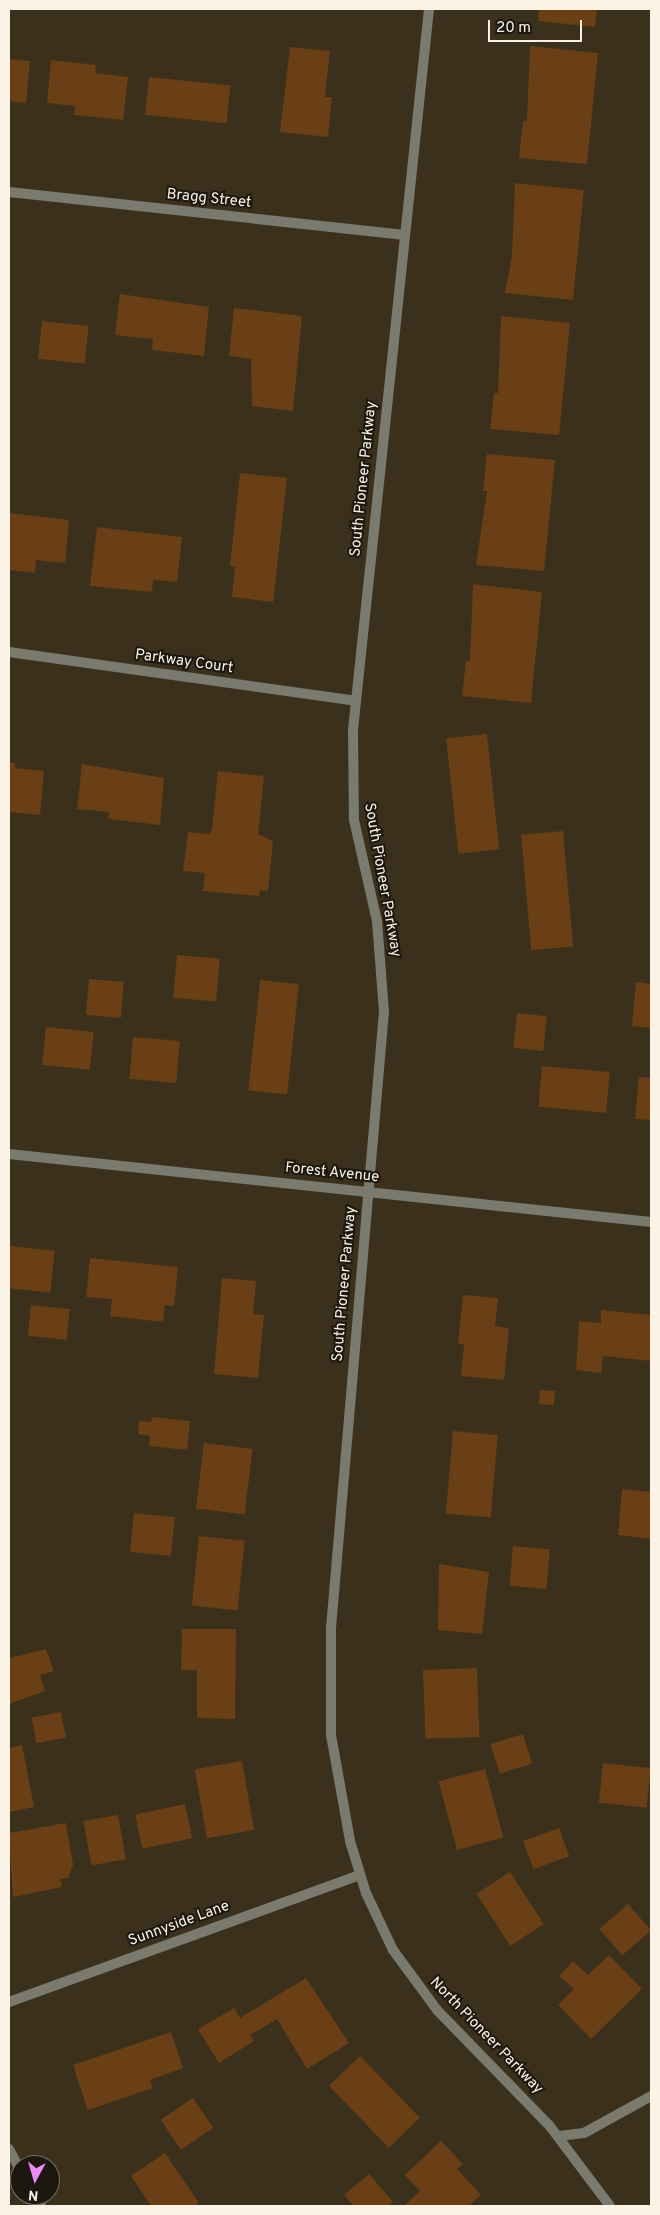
<!DOCTYPE html>
<html>
<head>
<meta charset="utf-8">
<style>
  body { margin:0 }
  #map { position:relative; width:660px; height:2215px; overflow:hidden; background:#3a301b; font-family:Overpass,sans-serif }
  div>[style] { position:absolute }
  [style*='--x'] { left:calc(var(--x)*1px); top:calc(var(--y)*1px); width:calc(var(--w)*1px); rotate:calc(var(--a)*1deg) }
  .building>* { inset:0; background:#6a3f15; transform-origin:0 0 }
  .minor>* { height:10px; margin:-5px; padding:0 5px; transform-origin:5px; border-radius:5px; background:#7a7a6f }
  span { translate:-50% -50%; white-space:nowrap; text-align:center; line-height:1.15; -webkit-text-stroke:4px #1d180f; paint-order:stroke }
  .street-label { font-size:15px; color:#faf3e6 }
  .frame { position:absolute; inset:0; border:10px solid #faf3e6; pointer-events:none }
  .north { position:absolute; left:10px; top:2155px; width:50px; height:50px; box-sizing:border-box; background:#1d180f; border:1px solid #757065; border-radius:50%; rotate:186deg; font-size:14px; font-weight:700; line-height:20px; text-align:center; color:#faf3e6 }
  .north::after { content:''; display:block; margin:auto; width:18px; height:22px; background:#ec8cfb; clip-path:polygon(50% 0,100% 100%,50% 72%,0 100%) }
  .scale { position:absolute; left:488px; top:20px; width:94px; height:22px; box-sizing:border-box; border:2px solid #faf3e6; border-top:0; padding-left:6px; font-size:15px; line-height:18px; white-space:nowrap; color:#faf3e6; -webkit-text-stroke:4px #1d180f; paint-order:stroke }
</style>
</head>
<body>
<div id="map">
  <div class="building">
    <i style="clip-path:polygon(539px 9px,597px 9px,595px 27px,538px 21px)"></i>
    <i style="clip-path:polygon(530px 46px,598px 53px,587px 164px,519px 158px,523px 121px,527px 121px)"></i>
    <i style="clip-path:polygon(290px 47px,330px 51px,325px 97px,332px 97px,328px 137px,280px 132px)"></i>
    <i style="clip-path:polygon(9px 59px,30px 61px,26px 103px,9px 101px)"></i>
    <i style="clip-path:polygon(51px 60px,96px 65px,95px 73px,128px 77px,123px 120px,74px 115px,75px 106px,47px 103px)"></i>
    <i style="left:149px;top:77px;width:82px;height:38px;rotate:6deg"></i>
    <i style="clip-path:polygon(515px 183px,584px 190px,573px 300px,505px 293px,512px 256px)"></i>
    <i style="clip-path:polygon(120px 294px,209px 307px,204px 356px,152px 350px,153px 339px,115px 335px)"></i>
    <i style="clip-path:polygon(234px 308px,302px 316px,293px 411px,252px 406px,251px 359px,229px 356px)"></i>
    <i style="clip-path:polygon(501px 316px,570px 323px,559px 435px,490px 429px,494px 393px,498px 393px)"></i>
    <i style="left:42px;top:321px;width:47px;height:38px;rotate:6deg"></i>
    <i style="clip-path:polygon(487px 454px,555px 460px,544px 571px,476px 565px,487px 491px,483px 491px)"></i>
    <i style="clip-path:polygon(240px 473px,287px 478px,273px 602px,232px 597px,235px 567px,230px 566px)"></i>
    <i style="clip-path:polygon(9px 513px,69px 520px,65px 563px,36px 560px,35px 573px,9px 570px)"></i>
    <i style="clip-path:polygon(97px 527px,182px 537px,177px 582px,153px 580px,152px 592px,90px 586px)"></i>
    <i style="clip-path:polygon(473px 584px,542px 592px,531px 703px,462px 696px,466px 661px,470px 661px)"></i>
    <i style="left:487px;top:734px;width:116px;height:41px;rotate:84deg"></i>
    <i style="clip-path:polygon(9px 763px,15px 763px,15px 768px,44px 771px,40px 815px,9px 812px)"></i>
    <i style="clip-path:polygon(82px 764px,164px 778px,160px 825px,108px 819px,109px 812px,77px 809px)"></i>
    <i style="clip-path:polygon(218px 771px,264px 776px,258px 834px,273px 841px,268px 891px,260px 890px,259px 896px,203px 891px,205px 873px,183px 871px,188px 832px,209px 834px,212px 829px)"></i>
    <i style="left:563px;top:831px;width:116px;height:42px;rotate:85deg"></i>
    <i style="left:177px;top:955px;width:43px;height:43px;rotate:5deg"></i>
    <i style="left:89px;top:979px;width:35px;height:36px;rotate:5deg"></i>
    <i style="left:260px;top:980px;width:39px;height:111px;rotate:6deg"></i>
    <i style="clip-path:polygon(636px 982px,651px 984px,651px 1028px,632px 1026px)"></i>
    <i style="left:517px;top:1013px;width:30px;height:35px;rotate:6deg"></i>
    <i style="left:46px;top:1027px;width:48px;height:38px;rotate:6deg"></i>
    <i style="left:133px;top:1037px;width:47px;height:42px;rotate:5deg"></i>
    <i style="left:542px;top:1066px;width:68px;height:41px;rotate:5deg"></i>
    <i style="clip-path:polygon(639px 1077px,651px 1078px,651px 1120px,635px 1119px)"></i>
    <i style="left:9px;top:1246px;width:46px;height:42px;rotate:6deg"></i>
    <i style="clip-path:polygon(90px 1258px,178px 1267px,174px 1306px,165px 1305px,163px 1322px,110px 1316px,112px 1299px,86px 1297px)"></i>
    <i style="clip-path:polygon(222px 1278px,256px 1281px,253px 1314px,264px 1315px,258px 1378px,214px 1374px)"></i>
    <i style="clip-path:polygon(463px 1295px,498px 1298px,495px 1326px,509px 1328px,504px 1380px,461px 1376px,464px 1344px,458px 1344px)"></i>
    <i style="left:31px;top:1305px;width:39px;height:31px;rotate:6deg"></i>
    <i style="clip-path:polygon(601px 1310px,651px 1315px,651px 1361px,603px 1356px,601px 1373px,576px 1370px,579px 1321px,601px 1323px)"></i>
    <i style="left:540px;top:1390px;width:15px;height:14px;rotate:4deg"></i>
    <i style="clip-path:polygon(152px 1417px,190px 1421px,187px 1450px,149px 1446px,150px 1436px,138px 1434px,139px 1421px,151px 1422px)"></i>
    <i style="left:453px;top:1431px;width:45px;height:83px;rotate:5deg"></i>
    <i style="left:204px;top:1443px;width:49px;height:66px;rotate:7deg"></i>
    <i style="clip-path:polygon(622px 1489px,651px 1492px,651px 1539px,618px 1535px)"></i>
    <i style="left:134px;top:1513px;width:41px;height:39px;rotate:6deg"></i>
    <i style="left:199px;top:1536px;width:46px;height:70px;rotate:6deg"></i>
    <i style="left:513px;top:1546px;width:37px;height:40px;rotate:5deg"></i>
    <i style="clip-path:polygon(439px 1564px,489px 1572px,482px 1634px,438px 1630px)"></i>
    <i style="clip-path:polygon(182px 1629px,236px 1629px,235px 1719px,197px 1718px,197px 1670px,181px 1670px)"></i>
    <i style="clip-path:polygon(46px 1649px,54px 1671px,40px 1675px,45px 1691px,9px 1704px,9px 1658px)"></i>
    <i style="left:477px;top:1668px;width:69px;height:54px;rotate:88deg"></i>
    <i style="left:61px;top:1712px;width:26px;height:30px;rotate:79deg"></i>
    <i style="left:523px;top:1734px;width:31px;height:34px;rotate:73deg"></i>
    <i style="clip-path:polygon(22px 1745px,34px 1807px,9px 1812px,9px 1748px)"></i>
    <i style="left:242px;top:1761px;width:70px;height:48px;rotate:80deg"></i>
    <i style="left:603px;top:1763px;width:48px;height:40px;rotate:6deg"></i>
    <i style="left:485px;top:1769px;width:71px;height:48px;rotate:75deg"></i>
    <i style="left:185px;top:1804px;width:35px;height:51px;rotate:78deg"></i>
    <i style="left:118px;top:1815px;width:45px;height:35px;rotate:80deg"></i>
    <i style="clip-path:polygon(66px 1823px,73px 1865px,68px 1878px,60px 1879px,62px 1887px,13px 1897px,9px 1833px)"></i>
    <i style="left:559px;top:1828px;width:30px;height:38px;rotate:70deg"></i>
    <i style="left:510px;top:1872px;width:62px;height:40px;rotate:57deg"></i>
    <i style="left:628px;top:1904px;width:35px;height:38px;rotate:49deg"></i>
    <i style="clip-path:polygon(609px 1955px,642px 1989px,591px 2039px,558px 2005px,574px 1989px,559px 1976px,573px 1961px,588px 1975px)"></i>
    <i style="clip-path:polygon(306px 1978px,349px 2043px,307px 2069px,277px 2019px,250px 2035px,254px 2041px,219px 2063px,198px 2029px,234px 2008px,240px 2018px)"></i>
    <i style="clip-path:polygon(171px 2032px,183px 2068px,150px 2080px,153px 2088px,88px 2110px,73px 2065px)"></i>
    <i style="left:360px;top:2056px;width:86px;height:43px;rotate:46deg"></i>
    <i style="left:193px;top:2098px;width:36px;height:39px;rotate:56deg"></i>
    <i style="clip-path:polygon(441px 2141px,463px 2164px,457px 2169px,481px 2195px,469px 2206px,404px 2206px,420px 2191px,405px 2175px)"></i>
    <i style="clip-path:polygon(165px 2153px,199px 2203px,194px 2206px,151px 2206px,131px 2176px)"></i>
    <i style="clip-path:polygon(369px 2174px,393px 2202px,388px 2206px,354px 2206px,344px 2195px)"></i>
  </div>
  <div class="minor">
    <i style="--x:429;--y:9;--w:725;--a:96.02"></i>
    <i style="--x:353;--y:730;--w:90;--a:89.4"></i>
    <i style="--x:354;--y:820;--w:104;--a:77.2"></i>
    <i style="--x:377;--y:921;--w:90;--a:85.6"></i>
    <i style="--x:384;--y:1011;--w:619;--a:94.91"></i>
    <i style="--x:331;--y:1628;--w:107;--a:90"></i>
    <i style="--x:331;--y:1735;--w:108;--a:79.8"></i>
    <i style="--x:350;--y:1841;--w:54;--a:72.9"></i>
    <i style="--x:366;--y:1893;--w:63;--a:64.7"></i>
    <i style="--x:393;--y:1950;--w:74;--a:53.7"></i>
    <i style="--x:437;--y:2010;--w:161;--a:45.8"></i>
    <i style="--x:549;--y:2125;--w:101;--a:53"></i>
    <i style="--x:9;--y:192;--w:398;--a:6.2"></i>
    <i style="--x:9;--y:652;--w:350;--a:8"></i>
    <i style="--x:9;--y:1154;--w:646;--a:6.05"></i>
    <i style="--x:9;--y:2002;--w:373;--a:-19.9"></i>
    <i style="--x:559;--y:2136;--w:25;--a:-7"></i>
    <i style="--x:584;--y:2133;--w:77;--a:-28.9"></i>
    <i style="--x:9;--y:2149;--w:24;--a:62"></i>
    <i style="--x:35;--y:2195;--w:13;--a:61"></i>
  </div>
  <div class="street-label">
    <span style="left:209px;top:199px;rotate:6deg">Bragg Street</span>
    <span style="left:364px;top:479px;rotate:-84deg">South Pioneer Parkway</span>
    <span style="left:184px;top:662px;rotate:8deg">Parkway Court</span>
    <span style="left:382px;top:880px;rotate:80deg">South Pioneer Parkway</span>
    <span style="left:332px;top:1173px;rotate:6deg">Forest Avenue</span>
    <span style="left:345px;top:1284px;rotate:-85deg">South Pioneer Parkway</span>
    <span style="left:179px;top:1924px;rotate:-20deg">Sunnyside Lane</span>
    <span style="left:486px;top:2036px;rotate:46deg">North Pioneer Parkway</span>
  </div>
  <div class="frame"></div>
  <div class="north">N</div>
  <div class="scale">20 m</div>
</div>
</body>
</html>
